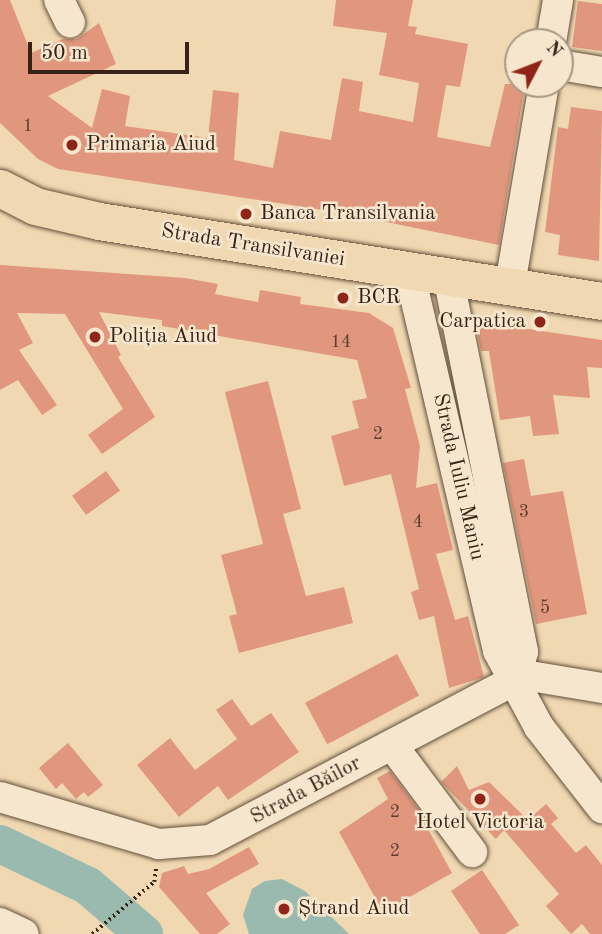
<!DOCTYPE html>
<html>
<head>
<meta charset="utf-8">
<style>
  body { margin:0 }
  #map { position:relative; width:602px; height:934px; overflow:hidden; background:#f0d9b2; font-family:"Old Standard TT",serif }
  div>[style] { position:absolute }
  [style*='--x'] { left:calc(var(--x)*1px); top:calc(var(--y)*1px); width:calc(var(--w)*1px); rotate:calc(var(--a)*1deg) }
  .water>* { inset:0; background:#9abab0 }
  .river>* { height:38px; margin:-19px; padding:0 19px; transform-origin:19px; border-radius:19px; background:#9abab0 }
  .building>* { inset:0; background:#e0977e; transform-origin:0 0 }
  .path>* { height:3.5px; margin-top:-1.75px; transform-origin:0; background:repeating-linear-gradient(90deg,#362216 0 2px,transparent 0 5.5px) }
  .roads { filter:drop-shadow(0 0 2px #64503d) drop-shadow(0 0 2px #64503d) }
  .minor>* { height:30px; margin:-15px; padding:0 15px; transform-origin:15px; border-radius:15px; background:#f5e6cd }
  .major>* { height:37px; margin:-18.5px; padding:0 18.5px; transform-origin:18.5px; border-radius:18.5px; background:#f0d9b2 }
  .dots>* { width:19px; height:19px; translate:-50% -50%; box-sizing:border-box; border:4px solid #f5e6cd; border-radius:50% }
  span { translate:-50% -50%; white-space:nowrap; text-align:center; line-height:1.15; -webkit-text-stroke:5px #f5e6cd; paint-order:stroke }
  .number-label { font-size:18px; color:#603f30 }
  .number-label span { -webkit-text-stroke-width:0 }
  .poi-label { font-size:21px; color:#362216 }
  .left { translate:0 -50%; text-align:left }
  .right { translate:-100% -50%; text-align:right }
  .street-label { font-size:21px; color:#362216 }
  .north { position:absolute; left:504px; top:28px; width:70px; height:70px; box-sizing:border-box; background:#f5e6cd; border:2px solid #a99884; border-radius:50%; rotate:48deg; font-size:19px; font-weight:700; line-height:28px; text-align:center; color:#362216 }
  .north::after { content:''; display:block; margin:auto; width:24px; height:32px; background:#8f2418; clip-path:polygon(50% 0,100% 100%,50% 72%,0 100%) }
  .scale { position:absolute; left:28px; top:42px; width:161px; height:32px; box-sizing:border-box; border:4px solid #362216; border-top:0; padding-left:9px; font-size:21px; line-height:24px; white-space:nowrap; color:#362216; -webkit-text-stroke:5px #f5e6cd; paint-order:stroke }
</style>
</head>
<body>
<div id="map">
  <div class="water">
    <i style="clip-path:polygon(282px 879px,305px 891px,349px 934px,249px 934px,243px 915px,252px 889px,265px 881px)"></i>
  </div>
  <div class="river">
    <i style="--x:0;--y:844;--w:98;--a:25.5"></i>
    <i style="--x:88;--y:886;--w:74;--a:40.6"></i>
  </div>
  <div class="building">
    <i style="clip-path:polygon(0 0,10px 0,31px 53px,63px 39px,77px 39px,99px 23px,116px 64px,48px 96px,92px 128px,102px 89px,130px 96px,125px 126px,208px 138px,213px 90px,239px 93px,234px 160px,273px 168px,280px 131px,331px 140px,342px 78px,363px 82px,359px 111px,413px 122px,419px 83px,379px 75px,387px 33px,333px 26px,336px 0,413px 0,408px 26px,417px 27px,415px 34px,468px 44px,460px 87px,446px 85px,437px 137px,490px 147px,505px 84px,525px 84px,499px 245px,342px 213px,58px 169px,38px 159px,0 123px)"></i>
    <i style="clip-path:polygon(578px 1px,602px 4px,602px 51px,572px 47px)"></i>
    <i style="clip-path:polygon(571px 107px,602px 111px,599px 261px,558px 255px,560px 235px,545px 232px,558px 127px,568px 129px)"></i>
    <i style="clip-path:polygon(0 265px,185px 278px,218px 284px,215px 294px,258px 302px,260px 290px,301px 297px,300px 304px,369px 313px,393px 328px,411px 388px,405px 389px,420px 446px,416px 488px,437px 483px,453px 550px,436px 554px,455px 620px,468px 616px,484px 677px,449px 688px,434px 616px,419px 620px,411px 592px,419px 589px,391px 474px,344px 486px,331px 436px,359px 428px,352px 401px,367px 398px,357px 360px,162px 326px,162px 320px,99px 312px,121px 355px,118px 357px,155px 417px,102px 454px,88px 435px,123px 409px,65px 314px,17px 313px,33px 343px,19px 350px,57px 405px,42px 415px,18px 380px,0 390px)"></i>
    <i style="clip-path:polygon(475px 321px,602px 340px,602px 368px,587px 367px,590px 398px,553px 395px,559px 434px,533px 436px,530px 416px,500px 420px,489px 351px,481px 351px)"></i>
    <i style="clip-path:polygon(268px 381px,301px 509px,283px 514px,306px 596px,344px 587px,353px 623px,239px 653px,229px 616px,237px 614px,221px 555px,263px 544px,225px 392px)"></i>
    <i style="clip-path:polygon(524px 459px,531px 496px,563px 491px,587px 614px,536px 624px,503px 463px)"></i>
    <i style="left:106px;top:471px;width:24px;height:42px;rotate:54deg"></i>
    <i style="left:397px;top:654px;width:47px;height:104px;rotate:62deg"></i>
    <i style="clip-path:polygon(232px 699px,251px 726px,271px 713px,299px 752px,228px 800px,218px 786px,179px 817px,137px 765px,170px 738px,195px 770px,237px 739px,216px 710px)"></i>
    <i style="clip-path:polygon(68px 743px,103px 785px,88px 797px,84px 792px,76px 799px,62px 783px,56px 789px,39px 768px)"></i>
    <i style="clip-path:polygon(457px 766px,469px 790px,489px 782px,528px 820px,546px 804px,558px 818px,551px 824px,576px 853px,586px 845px,602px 865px,602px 934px,590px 934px,582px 924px,571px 934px,546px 906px,559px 894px,504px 830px,496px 839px,441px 782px)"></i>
    <i style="clip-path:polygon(390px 771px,432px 827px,428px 829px,452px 873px,383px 912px,339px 832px,388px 799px,377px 778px)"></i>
    <i style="clip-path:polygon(249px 847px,259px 864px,206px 893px,230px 924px,217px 934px,200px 934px,159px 887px,162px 873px,184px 866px,188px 874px,209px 869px)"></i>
    <i style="clip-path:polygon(482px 870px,519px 925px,505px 934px,480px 934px,451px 891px)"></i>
  </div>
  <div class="path">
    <i style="--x:92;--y:934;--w:81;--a:-40"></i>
    <i style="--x:154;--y:882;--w:15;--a:-82"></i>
  </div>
  <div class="roads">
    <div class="minor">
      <i style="--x:59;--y:0;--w:25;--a:64"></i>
      <i style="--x:551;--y:42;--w:43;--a:-80.5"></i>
      <i style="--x:560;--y:65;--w:43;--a:9.5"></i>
      <i style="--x:409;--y:271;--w:390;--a:76.8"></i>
      <i style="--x:498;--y:651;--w:86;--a:61.7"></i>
      <i style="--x:539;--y:727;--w:103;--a:52.1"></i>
      <i style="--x:448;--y:276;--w:383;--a:78.7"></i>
      <i style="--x:523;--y:652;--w:29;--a:106"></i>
      <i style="--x:510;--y:285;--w:204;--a:-80.4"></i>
      <i style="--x:392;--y:745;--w:134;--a:53.2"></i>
      <i style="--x:0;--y:797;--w:166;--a:16.5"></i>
      <i style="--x:159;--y:844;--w:51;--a:-4.5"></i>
      <i style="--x:210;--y:840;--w:344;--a:-27.7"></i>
      <i style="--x:515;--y:680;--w:16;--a:-15"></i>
      <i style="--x:530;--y:676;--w:73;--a:9.5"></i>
      <i style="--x:0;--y:923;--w:26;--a:25"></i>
    </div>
    <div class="major">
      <i style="--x:0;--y:188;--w:39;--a:27"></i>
      <i style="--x:35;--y:206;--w:66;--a:13.2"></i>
      <i style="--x:99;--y:221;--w:509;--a:9.04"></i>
    </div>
  </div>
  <div class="dots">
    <i style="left:72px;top:145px;background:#8f2418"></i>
    <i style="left:246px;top:214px;background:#8f2418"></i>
    <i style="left:343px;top:298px;background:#8f2418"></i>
    <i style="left:540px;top:322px;background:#8f2418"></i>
    <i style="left:95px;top:337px;background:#8f2418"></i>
    <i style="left:480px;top:799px;background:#8f2418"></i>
    <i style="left:284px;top:909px;background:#8f2418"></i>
  </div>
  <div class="number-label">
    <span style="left:28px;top:126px">1</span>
    <span style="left:341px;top:342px">14</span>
    <span style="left:378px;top:434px">2</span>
    <span style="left:524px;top:512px">3</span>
    <span style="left:418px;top:522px">4</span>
    <span style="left:545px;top:608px">5</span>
    <span style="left:395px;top:812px">2</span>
    <span style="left:395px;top:851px">2</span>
  </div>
  <div class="poi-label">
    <span class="left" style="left:86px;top:145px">Primaria Aiud</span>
    <span class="left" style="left:260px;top:214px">Banca Transilvania</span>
    <span class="left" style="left:357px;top:298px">BCR</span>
    <span class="right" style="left:526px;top:322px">Carpatica</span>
    <span class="left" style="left:109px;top:337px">Poliția Aiud</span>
    <span style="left:480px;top:823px">Hotel Victoria</span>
    <span class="left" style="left:298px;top:909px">Ștrand Aiud</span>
  </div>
  <div class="street-label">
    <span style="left:253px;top:246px;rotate:9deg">Strada Transilvaniei</span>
    <span style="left:458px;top:477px;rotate:77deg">Strada Iuliu Maniu</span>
    <span style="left:306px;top:791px;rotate:-28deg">Strada Băilor</span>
  </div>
  <div class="north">N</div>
  <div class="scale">50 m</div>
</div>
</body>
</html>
